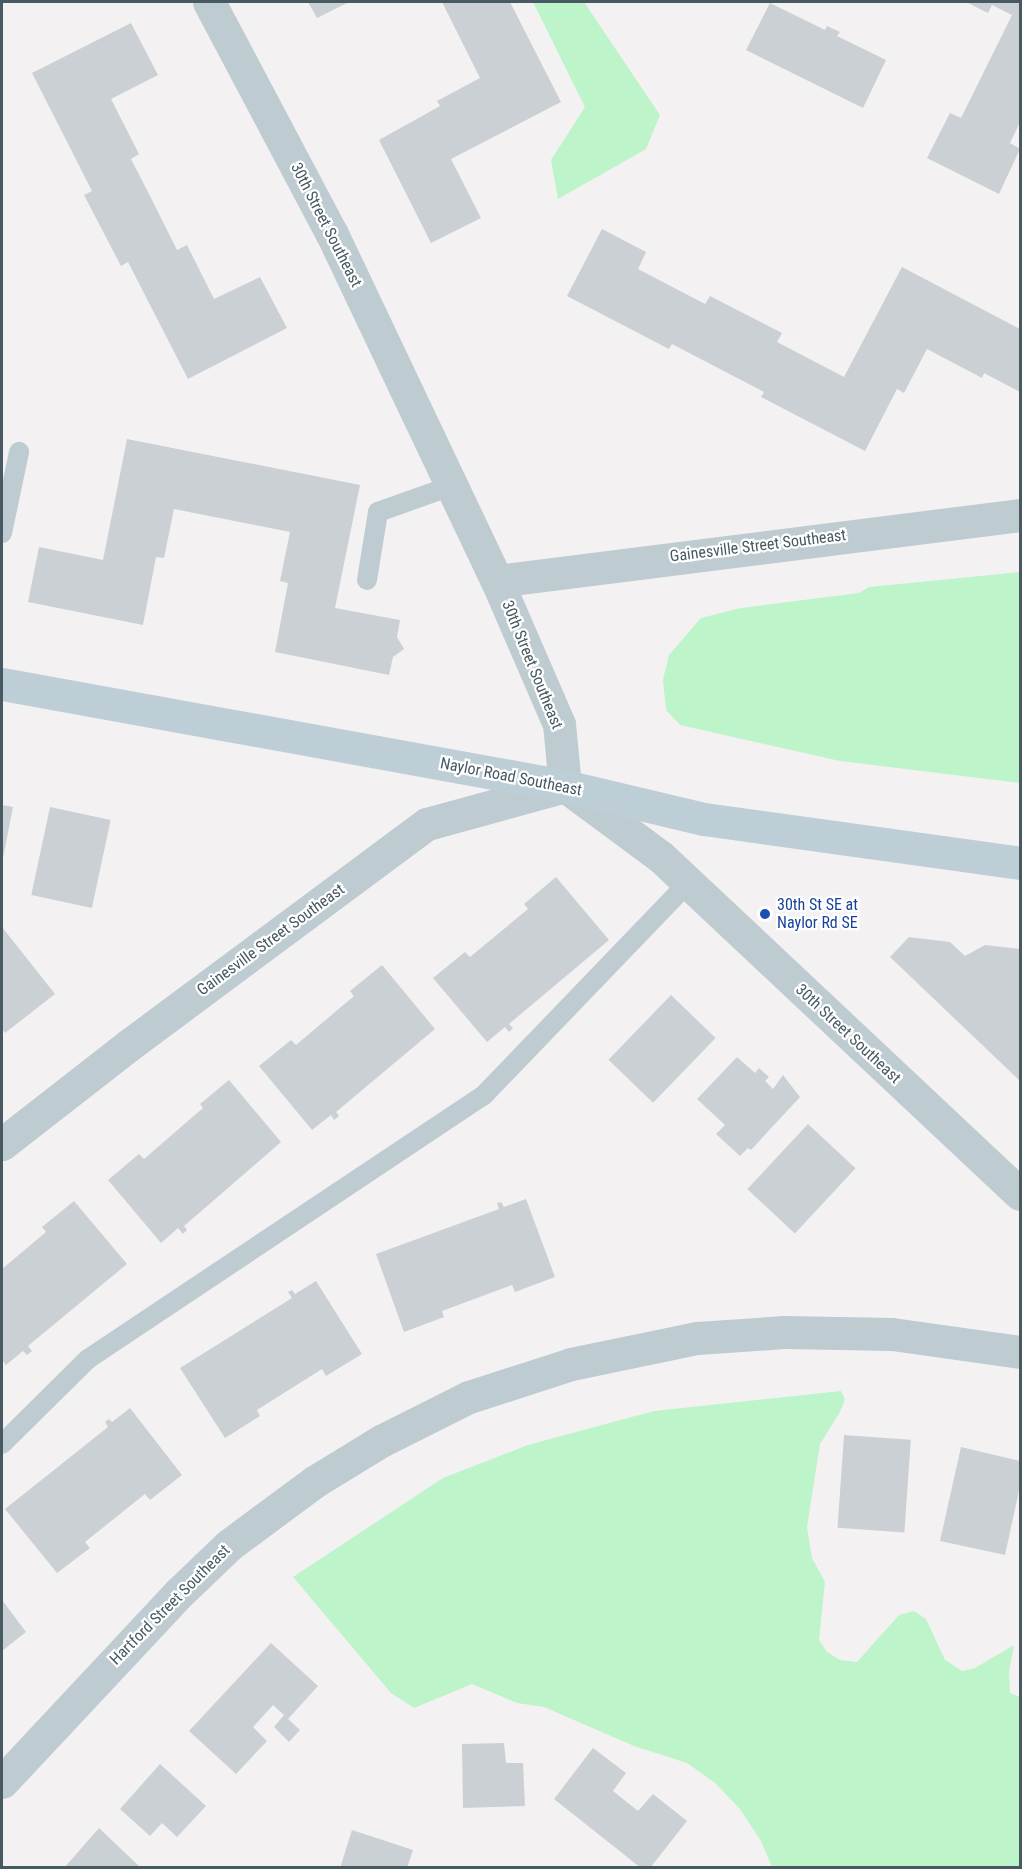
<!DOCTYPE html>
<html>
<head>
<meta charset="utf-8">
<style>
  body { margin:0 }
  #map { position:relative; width:1022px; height:1869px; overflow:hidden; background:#f4f1f2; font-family:"Roboto Condensed",sans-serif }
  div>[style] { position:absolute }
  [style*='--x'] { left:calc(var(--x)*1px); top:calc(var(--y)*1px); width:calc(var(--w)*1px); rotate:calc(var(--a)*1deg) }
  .green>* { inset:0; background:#bdf4c9 }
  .building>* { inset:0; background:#cbd0d4; transform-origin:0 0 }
  .service>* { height:20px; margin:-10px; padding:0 10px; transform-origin:10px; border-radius:10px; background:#beccd2 }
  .minor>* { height:33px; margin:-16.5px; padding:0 16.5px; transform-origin:16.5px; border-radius:16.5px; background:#beccd2 }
  .secondary>* { height:33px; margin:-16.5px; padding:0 16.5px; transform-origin:16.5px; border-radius:16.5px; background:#beced6 }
  .dots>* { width:16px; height:16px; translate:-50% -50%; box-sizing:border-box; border:3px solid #fff; border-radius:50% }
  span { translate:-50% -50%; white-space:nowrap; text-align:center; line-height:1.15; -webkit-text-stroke:4.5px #fff; paint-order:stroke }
  .street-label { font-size:16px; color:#475961 }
  .transit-label { font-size:16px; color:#164399 }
  .left { translate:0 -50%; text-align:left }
  .frame { position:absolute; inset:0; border:3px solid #475961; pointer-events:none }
</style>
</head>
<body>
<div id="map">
  <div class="green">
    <i style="clip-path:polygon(533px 2px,584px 2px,660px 115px,646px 149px,558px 199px,551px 160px,585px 107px)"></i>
    <i style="clip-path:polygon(1020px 572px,1020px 783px,840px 761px,680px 725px,666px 710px,663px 680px,669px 655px,701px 618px,741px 608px,859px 593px,869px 587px)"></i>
    <i style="clip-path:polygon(841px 1391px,845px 1399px,840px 1412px,820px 1444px,807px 1527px,812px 1558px,825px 1582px,819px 1640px,827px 1652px,840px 1660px,857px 1662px,899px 1615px,914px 1611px,926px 1619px,945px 1660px,962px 1671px,975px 1668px,1014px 1645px,1009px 1672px,1010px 1693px,1020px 1697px,1020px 1867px,772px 1867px,761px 1841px,740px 1809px,715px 1783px,687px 1763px,634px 1746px,544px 1707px,517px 1703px,472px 1684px,414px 1708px,391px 1693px,293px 1577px,443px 1478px,528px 1445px,654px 1411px)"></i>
  </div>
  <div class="building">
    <i style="clip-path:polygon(308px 2px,349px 2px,317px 18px)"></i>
    <i style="clip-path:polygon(442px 2px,510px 2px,561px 102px,451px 159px,481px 218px,431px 243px,379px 140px,440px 106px,437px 101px,480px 78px)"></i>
    <i style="clip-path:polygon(966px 2px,1020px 2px,1020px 122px,1010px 143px,1020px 149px,999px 194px,927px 158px,950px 113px,961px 118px,1012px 15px,992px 5px,988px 13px)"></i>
    <i style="clip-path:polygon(770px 3px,825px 30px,827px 26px,840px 32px,837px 36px,886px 60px,863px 108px,746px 50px)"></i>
    <i style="clip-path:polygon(131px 23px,158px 75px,111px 99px,139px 154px,131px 159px,149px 194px,177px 250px,187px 245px,214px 299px,260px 277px,287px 328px,188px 379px,128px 262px,121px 266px,84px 195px,92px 191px,32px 73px)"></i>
    <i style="clip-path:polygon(602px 229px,646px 252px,638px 269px,705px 304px,710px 296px,782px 333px,777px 342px,844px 377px,902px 267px,1020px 329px,1020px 392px,984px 373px,982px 378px,927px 349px,904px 393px,897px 389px,865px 451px,761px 397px,764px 392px,672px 344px,669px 349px,567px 296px)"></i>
    <i style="clip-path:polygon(127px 439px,360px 485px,335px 608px,400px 620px,397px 637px,404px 649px,393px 657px,389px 675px,275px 652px,288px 583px,280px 581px,290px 532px,174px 509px,164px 558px,156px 557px,143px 625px,28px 602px,39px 547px,103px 560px)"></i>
    <i style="clip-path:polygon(2px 805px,13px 807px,3px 858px,2px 858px)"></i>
    <i style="left:50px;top:807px;width:62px;height:90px;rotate:12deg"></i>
    <i style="clip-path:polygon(556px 877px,609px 940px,509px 1024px,513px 1028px,509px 1032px,505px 1027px,487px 1042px,433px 978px,465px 952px,470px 957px,528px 909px,524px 904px)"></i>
    <i style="clip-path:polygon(2px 927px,55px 994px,5px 1033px,2px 1028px)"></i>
    <i style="clip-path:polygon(909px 937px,950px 942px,965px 956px,985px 945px,1020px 949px,1020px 1081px,890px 957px)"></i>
    <i style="clip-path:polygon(382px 965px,435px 1029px,336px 1112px,339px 1116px,334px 1120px,331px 1115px,312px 1130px,259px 1066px,291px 1040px,296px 1045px,354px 996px,350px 991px)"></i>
    <i style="left:671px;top:995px;width:62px;height:90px;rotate:44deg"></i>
    <i style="clip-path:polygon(737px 1057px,755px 1073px,759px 1068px,769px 1077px,765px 1081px,773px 1089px,783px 1075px,800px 1097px,751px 1150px,748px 1148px,740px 1156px,716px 1134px,725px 1125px,697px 1099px)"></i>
    <i style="clip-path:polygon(229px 1080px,281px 1142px,184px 1226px,187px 1230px,183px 1234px,178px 1228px,161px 1243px,108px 1180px,139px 1154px,144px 1159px,203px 1108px,200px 1104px)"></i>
    <i style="left:808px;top:1124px;width:65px;height:89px;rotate:43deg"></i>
    <i style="clip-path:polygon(526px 1199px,555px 1277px,515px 1292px,512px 1285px,442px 1311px,444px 1317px,404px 1332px,376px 1254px,499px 1209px,497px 1203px,501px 1202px,504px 1207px)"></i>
    <i style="clip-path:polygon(74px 1201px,127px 1264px,28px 1346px,32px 1351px,27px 1355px,23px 1351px,6px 1365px,2px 1360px,2px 1269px,46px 1232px,42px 1227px)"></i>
    <i style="clip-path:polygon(316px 1281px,362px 1354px,326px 1376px,322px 1369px,257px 1410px,260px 1416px,225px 1438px,180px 1368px,292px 1298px,288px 1292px,292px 1290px,295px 1294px)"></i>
    <i style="clip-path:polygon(130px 1408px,182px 1475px,150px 1500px,145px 1494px,85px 1542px,90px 1548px,57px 1573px,5px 1509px,108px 1427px,105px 1422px,109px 1419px,112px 1422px)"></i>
    <i style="left:844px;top:1435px;width:67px;height:93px;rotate:4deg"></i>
    <i style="clip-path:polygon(961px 1447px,1020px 1461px,1020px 1486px,1005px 1555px,940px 1541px)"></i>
    <i style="clip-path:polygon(2px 1600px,26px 1632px,2px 1651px)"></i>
    <i style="clip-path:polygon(271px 1643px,318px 1686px,288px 1719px,300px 1730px,289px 1742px,274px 1727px,284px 1715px,273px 1705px,253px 1727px,267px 1741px,236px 1774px,189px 1731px)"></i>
    <i style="clip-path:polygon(504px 1743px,506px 1763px,523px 1763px,525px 1806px,463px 1808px,462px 1744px)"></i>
    <i style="clip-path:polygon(593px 1748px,626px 1773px,613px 1791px,638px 1811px,653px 1794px,687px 1821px,650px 1868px,641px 1868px,554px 1799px)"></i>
    <i style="clip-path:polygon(160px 1764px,206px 1806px,177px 1837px,162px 1823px,150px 1836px,120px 1809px)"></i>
    <i style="clip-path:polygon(99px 1828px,141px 1868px,64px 1868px)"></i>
    <i style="clip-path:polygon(352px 1830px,413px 1850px,407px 1868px,340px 1868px)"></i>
  </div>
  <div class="service">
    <i style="--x:2;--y:533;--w:83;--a:-78.1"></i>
    <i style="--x:367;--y:580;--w:69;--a:-80.8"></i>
    <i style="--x:378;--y:512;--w:77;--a:-19.6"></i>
    <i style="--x:2;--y:1444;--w:121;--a:-44.7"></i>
    <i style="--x:88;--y:1359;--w:475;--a:-33.7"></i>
    <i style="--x:483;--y:1096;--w:294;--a:-46.1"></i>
  </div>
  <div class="minor">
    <i style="--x:209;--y:2;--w:263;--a:62.1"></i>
    <i style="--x:332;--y:234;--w:384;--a:64.6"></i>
    <i style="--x:497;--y:581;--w:156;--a:66.6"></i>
    <i style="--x:559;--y:724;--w:62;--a:84.5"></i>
    <i style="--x:565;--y:786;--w:119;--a:36.5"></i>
    <i style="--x:661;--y:857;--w:492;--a:43.2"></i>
    <i style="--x:497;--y:581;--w:527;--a:-7.19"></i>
    <i style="--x:2;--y:1144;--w:161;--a:-37.9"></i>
    <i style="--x:129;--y:1045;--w:371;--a:-36.6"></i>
    <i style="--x:427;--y:824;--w:143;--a:-15.4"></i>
    <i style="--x:2;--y:1782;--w:259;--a:-46.9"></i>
    <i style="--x:179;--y:1593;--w:69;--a:-43.8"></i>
    <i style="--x:229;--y:1545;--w:106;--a:-36.5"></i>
    <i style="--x:314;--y:1482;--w:79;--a:-31.5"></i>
    <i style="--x:381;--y:1441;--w:98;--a:-26.6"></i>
    <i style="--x:469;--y:1397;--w:107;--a:-17.9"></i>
    <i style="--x:571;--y:1364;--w:129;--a:-11.7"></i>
    <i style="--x:697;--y:1338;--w:87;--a:-3.9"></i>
    <i style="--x:784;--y:1332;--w:108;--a:1.1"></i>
    <i style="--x:892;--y:1334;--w:129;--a:8"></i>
  </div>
  <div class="secondary">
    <i style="--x:2;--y:684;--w:572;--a:10.27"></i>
    <i style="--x:565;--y:786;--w:143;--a:13.4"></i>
    <i style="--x:704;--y:819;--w:319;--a:7.9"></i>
  </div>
  <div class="dots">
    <i style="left:765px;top:914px;background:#1a4fb4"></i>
  </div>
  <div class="street-label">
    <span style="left:326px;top:225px;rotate:63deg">30th Street Southeast</span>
    <span style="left:758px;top:546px;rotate:-7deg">Gainesville Street Southeast</span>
    <span style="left:532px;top:665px;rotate:68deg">30th Street Southeast</span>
    <span style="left:511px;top:777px;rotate:11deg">Naylor Road Southeast</span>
    <span style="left:271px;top:940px;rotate:-36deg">Gainesville Street Southeast</span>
    <span style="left:848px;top:1034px;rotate:43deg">30th Street Southeast</span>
    <span style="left:170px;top:1605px;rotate:-45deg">Hartford Street Southeast</span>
  </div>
  <div class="transit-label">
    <span class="left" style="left:777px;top:914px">30th St SE at<br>Naylor Rd SE</span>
  </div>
  <div class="frame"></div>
</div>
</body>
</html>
